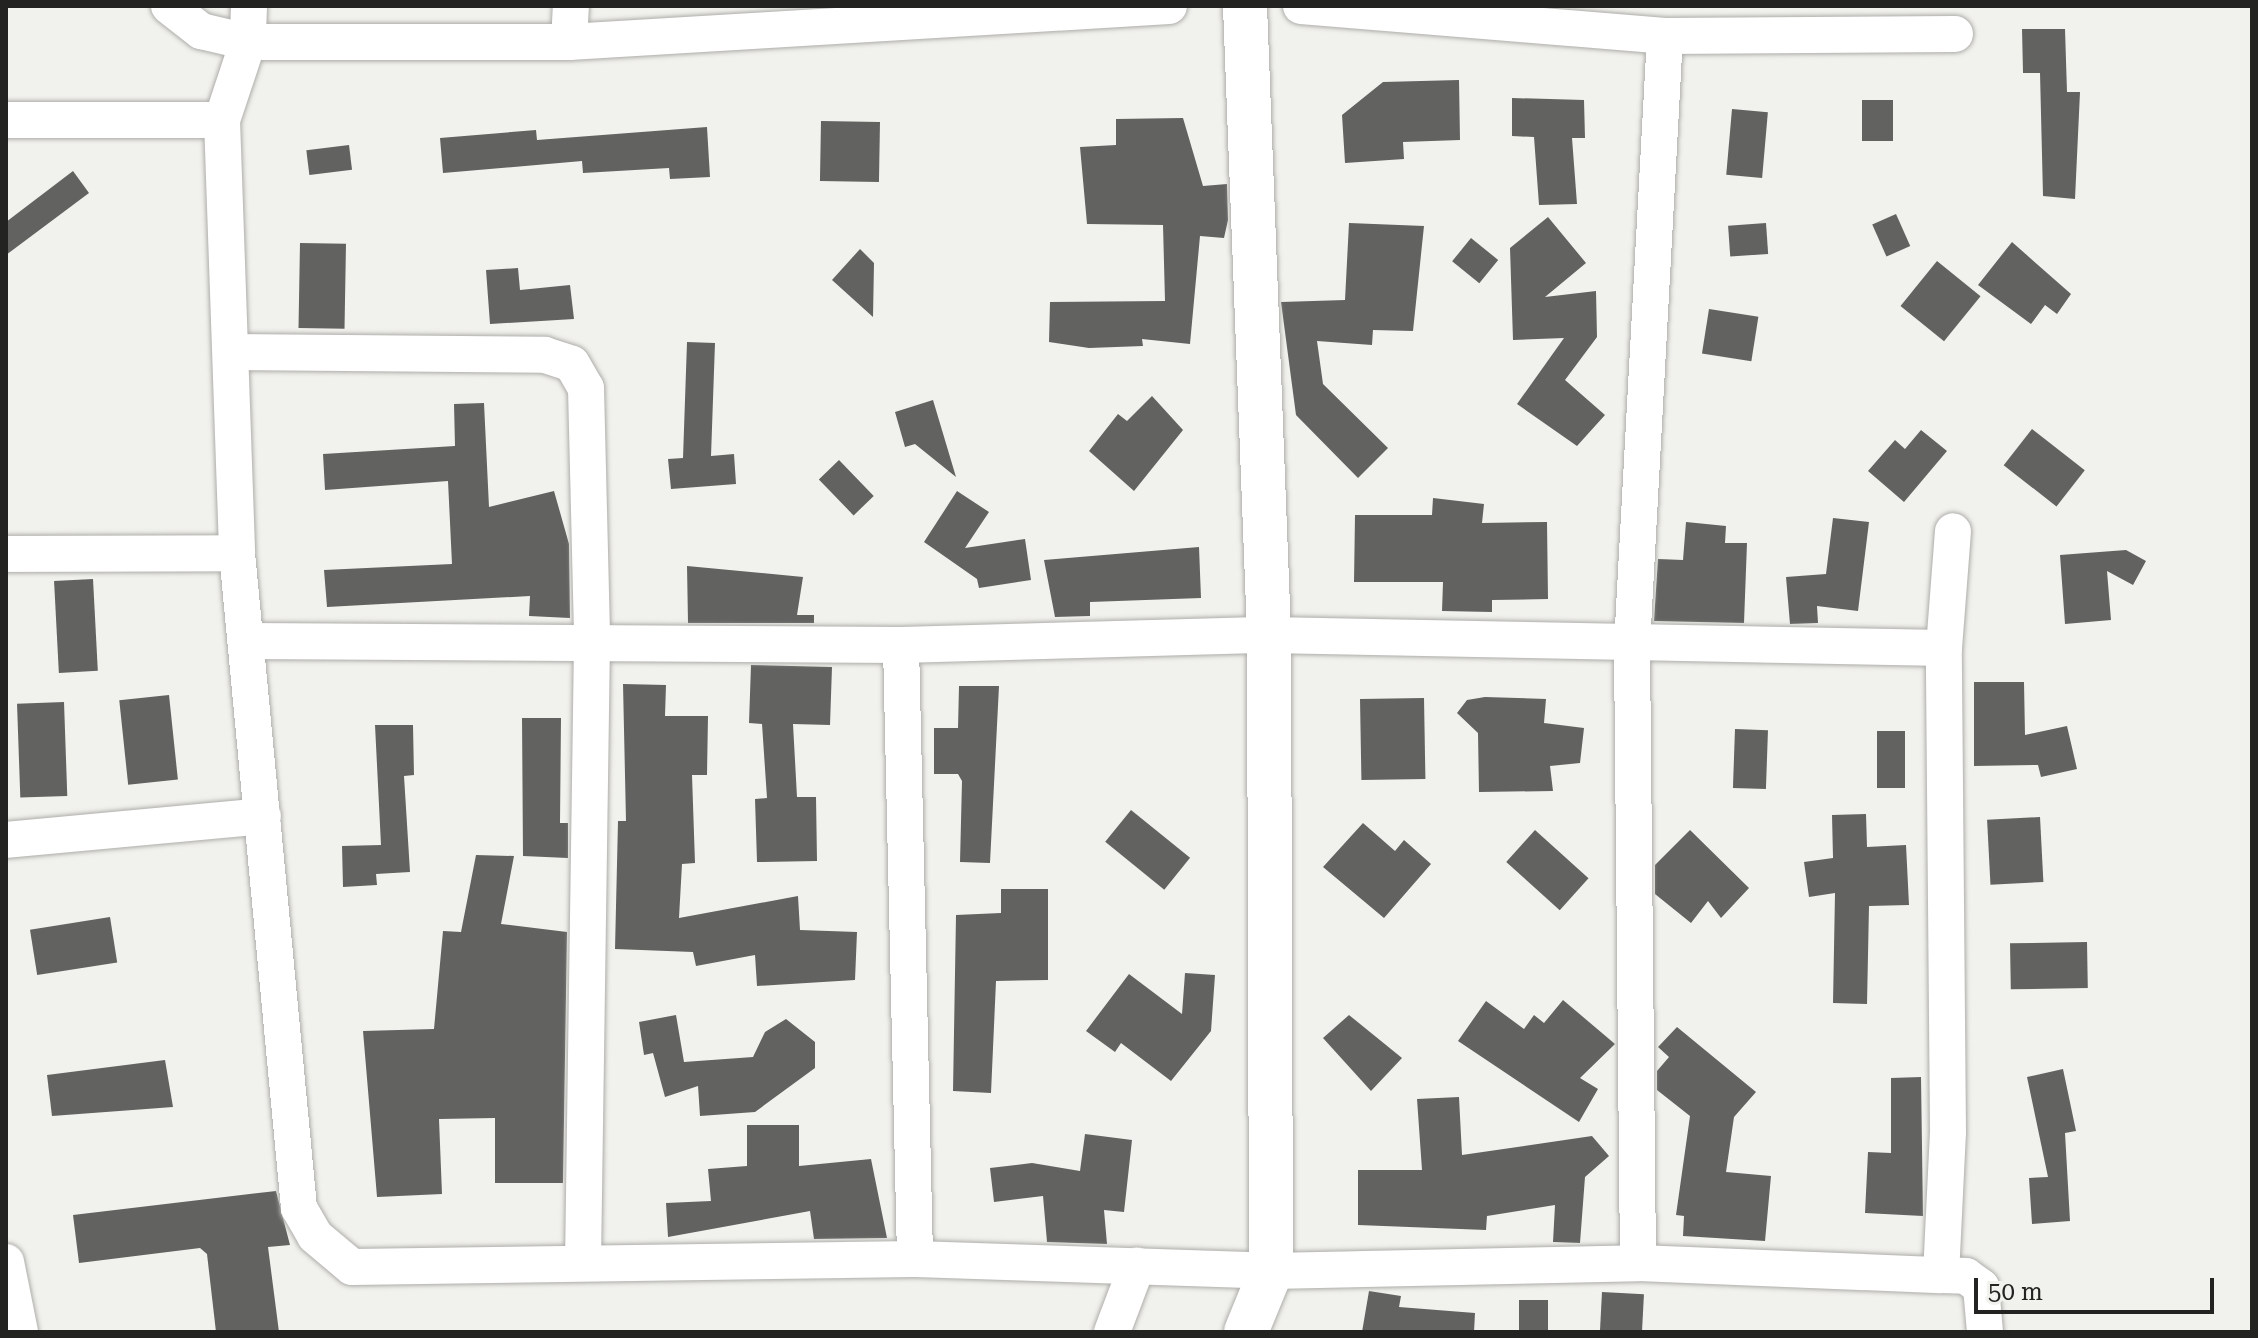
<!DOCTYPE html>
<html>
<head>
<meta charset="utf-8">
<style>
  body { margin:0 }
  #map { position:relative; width:2258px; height:1338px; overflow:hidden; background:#f1f1ed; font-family:"Roboto Serif",serif }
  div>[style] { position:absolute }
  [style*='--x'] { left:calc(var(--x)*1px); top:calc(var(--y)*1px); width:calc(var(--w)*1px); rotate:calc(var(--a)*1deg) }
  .building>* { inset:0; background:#626361; transform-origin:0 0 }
  .roads { filter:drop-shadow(0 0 2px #aeadaa) drop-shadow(0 0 2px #aeadaa) }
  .street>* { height:36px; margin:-18px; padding:0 18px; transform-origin:18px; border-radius:18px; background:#fff }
  .secondary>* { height:44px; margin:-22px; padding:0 22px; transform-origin:22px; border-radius:22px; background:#fff }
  span { translate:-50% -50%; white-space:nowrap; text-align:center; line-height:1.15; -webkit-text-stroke:8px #f1f1ed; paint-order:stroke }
  .frame { position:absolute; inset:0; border:8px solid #232322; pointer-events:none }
  .scale { position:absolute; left:1974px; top:1278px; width:240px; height:36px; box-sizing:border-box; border:4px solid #232322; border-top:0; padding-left:10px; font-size:24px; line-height:28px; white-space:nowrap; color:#232322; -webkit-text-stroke:6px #f1f1ed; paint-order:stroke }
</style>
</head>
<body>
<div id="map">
  <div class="building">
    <i style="clip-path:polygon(2022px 29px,2065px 29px,2067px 92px,2080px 92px,2075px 199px,2043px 196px,2040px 73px,2023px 73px)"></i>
    <i style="clip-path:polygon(1459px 80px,1460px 140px,1403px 142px,1404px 159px,1345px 163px,1342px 115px,1383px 82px)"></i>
    <i style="clip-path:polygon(1512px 98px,1584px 100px,1585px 138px,1572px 138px,1577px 204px,1539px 205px,1534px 137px,1512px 136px)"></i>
    <i style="left:1862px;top:100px;width:31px;height:41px"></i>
    <i style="left:1732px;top:109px;width:36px;height:66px;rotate:5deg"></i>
    <i style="clip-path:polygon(1183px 118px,1203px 186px,1227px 184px,1228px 220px,1224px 238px,1200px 236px,1190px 344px,1142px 339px,1143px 346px,1089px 348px,1049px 342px,1050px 302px,1165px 301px,1163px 225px,1087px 224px,1080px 147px,1116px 145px,1116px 119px)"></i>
    <i style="left:821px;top:121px;width:59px;height:60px;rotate:1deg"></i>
    <i style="clip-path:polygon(707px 127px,710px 177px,670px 179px,669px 168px,583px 173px,582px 161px,443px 173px,440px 138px,536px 130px,537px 140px)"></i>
    <i style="left:349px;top:145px;width:25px;height:43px;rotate:83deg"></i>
    <i style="clip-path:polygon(73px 171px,89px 193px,6px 255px,6px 222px)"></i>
    <i style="left:1896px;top:214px;width:35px;height:26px;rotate:66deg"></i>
    <i style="clip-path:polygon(1548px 217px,1586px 263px,1545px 297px,1596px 291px,1597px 337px,1565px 380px,1605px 415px,1577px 446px,1517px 404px,1564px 338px,1513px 340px,1510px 248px)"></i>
    <i style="clip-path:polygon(1349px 223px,1424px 226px,1413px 331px,1373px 330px,1372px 345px,1317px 341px,1323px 384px,1388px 448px,1358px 478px,1296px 415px,1281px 302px,1345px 300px)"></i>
    <i style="left:1766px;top:223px;width:31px;height:38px;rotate:86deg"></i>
    <i style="left:1471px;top:238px;width:35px;height:30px;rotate:39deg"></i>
    <i style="clip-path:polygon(2012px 242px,2071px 294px,2057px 314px,2045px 305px,2031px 324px,1978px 285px)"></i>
    <i style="left:300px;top:243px;width:46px;height:85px;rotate:1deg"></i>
    <i style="clip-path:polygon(860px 249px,874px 263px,873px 317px,832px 280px)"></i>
    <i style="left:1937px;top:261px;width:56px;height:58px;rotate:39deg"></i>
    <i style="clip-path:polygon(518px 268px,520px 290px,570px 285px,574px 319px,490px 324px,486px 270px)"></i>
    <i style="left:1709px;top:309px;width:50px;height:45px;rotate:9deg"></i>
    <i style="clip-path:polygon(687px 342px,715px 343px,711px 456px,734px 454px,736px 484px,671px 489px,668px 459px,683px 458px)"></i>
    <i style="clip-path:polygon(1152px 396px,1183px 430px,1134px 491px,1089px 451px,1118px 414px,1127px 421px)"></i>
    <i style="clip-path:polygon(933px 400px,956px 477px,915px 444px,905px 447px,895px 412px)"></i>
    <i style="clip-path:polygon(484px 403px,489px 507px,554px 491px,569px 544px,570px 618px,529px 616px,530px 596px,327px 607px,324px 570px,452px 564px,448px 481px,325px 490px,323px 454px,455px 446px,454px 404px)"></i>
    <i style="left:2032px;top:429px;width:67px;height:46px;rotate:38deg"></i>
    <i style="clip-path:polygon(1921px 430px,1947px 451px,1904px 502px,1868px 471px,1895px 440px,1905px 449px)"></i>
    <i style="left:839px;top:460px;width:50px;height:28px;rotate:46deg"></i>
    <i style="clip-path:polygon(957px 491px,989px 512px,965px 548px,1025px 539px,1031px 580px,979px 588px,977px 579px,924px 542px)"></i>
    <i style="clip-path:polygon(1433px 498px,1484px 504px,1482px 523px,1547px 522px,1548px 599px,1492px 600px,1492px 612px,1442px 611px,1443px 582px,1354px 582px,1355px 515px,1432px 515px)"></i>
    <i style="clip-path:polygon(1833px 518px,1869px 522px,1858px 611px,1817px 606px,1818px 623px,1790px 624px,1786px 577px,1826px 574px)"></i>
    <i style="clip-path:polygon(1686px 522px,1726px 526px,1725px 543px,1747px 543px,1744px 623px,1654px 621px,1658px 559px,1683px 560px)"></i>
    <i style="clip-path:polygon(1199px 547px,1201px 598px,1090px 602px,1090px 616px,1055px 617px,1044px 560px)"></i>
    <i style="clip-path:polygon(2126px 550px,2146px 561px,2133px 585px,2107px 571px,2111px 620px,2065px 624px,2060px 555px)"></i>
    <i style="clip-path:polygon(687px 566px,803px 577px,797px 615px,814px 615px,814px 623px,688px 623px)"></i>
    <i style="left:93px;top:579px;width:92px;height:39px;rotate:87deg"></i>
    <i style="clip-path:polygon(751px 665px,832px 667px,830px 725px,793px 724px,797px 797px,816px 797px,817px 861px,757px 862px,755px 799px,767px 798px,762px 724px,749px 723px)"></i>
    <i style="clip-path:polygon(1974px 682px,2024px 682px,2025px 735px,2067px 726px,2077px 769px,2041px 777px,2038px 765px,1974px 766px)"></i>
    <i style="clip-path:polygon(623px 684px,666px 685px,665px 716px,708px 716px,707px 775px,692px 775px,695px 863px,682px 864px,679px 918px,798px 896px,800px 930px,857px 932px,855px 980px,757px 986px,755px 955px,696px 966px,693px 952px,615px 949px,618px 821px,626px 821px)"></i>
    <i style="clip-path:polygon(959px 686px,999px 686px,990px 863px,960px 862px,962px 781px,958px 774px,934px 774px,934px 728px,958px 728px)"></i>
    <i style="left:169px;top:695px;width:85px;height:50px;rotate:84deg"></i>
    <i style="clip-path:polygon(1485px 697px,1546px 699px,1544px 723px,1584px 728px,1580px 763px,1550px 766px,1553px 791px,1479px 792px,1478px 733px,1457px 713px,1467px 700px)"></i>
    <i style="left:1424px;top:698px;width:81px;height:64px;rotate:89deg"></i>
    <i style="left:64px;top:702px;width:94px;height:47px;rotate:88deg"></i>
    <i style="clip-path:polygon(522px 718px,561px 718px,560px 823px,568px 823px,568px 858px,523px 856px)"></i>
    <i style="clip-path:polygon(375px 725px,413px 725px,414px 775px,404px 776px,410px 872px,376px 874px,377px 885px,343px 887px,342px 846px,381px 845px)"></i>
    <i style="left:1735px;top:729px;width:33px;height:59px;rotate:2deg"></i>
    <i style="left:1877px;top:731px;width:28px;height:57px"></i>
    <i style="left:1131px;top:810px;width:76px;height:41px;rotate:39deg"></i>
    <i style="clip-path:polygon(1866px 814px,1867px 847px,1906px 845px,1909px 905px,1869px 906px,1867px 1004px,1833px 1003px,1835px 893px,1809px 897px,1804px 862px,1833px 858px,1832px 815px)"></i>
    <i style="left:2040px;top:817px;width:65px;height:53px;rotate:87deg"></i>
    <i style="clip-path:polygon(1363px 823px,1395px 851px,1404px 840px,1431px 864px,1384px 918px,1323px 867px)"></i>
    <i style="left:1535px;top:830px;width:72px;height:43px;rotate:42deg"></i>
    <i style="clip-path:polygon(1690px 830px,1749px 888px,1721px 918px,1708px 901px,1691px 923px,1655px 894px,1655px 865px)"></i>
    <i style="clip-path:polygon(476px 855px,514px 856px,501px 924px,567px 932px,563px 1183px,495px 1183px,495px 1118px,439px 1119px,442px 1194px,377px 1197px,363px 1031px,434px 1029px,443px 931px,461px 932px)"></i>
    <i style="clip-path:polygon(1001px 889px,1048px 889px,1048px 980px,996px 981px,991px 1093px,953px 1091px,956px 915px,1001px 913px)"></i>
    <i style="left:110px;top:917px;width:46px;height:81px;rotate:81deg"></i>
    <i style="left:2087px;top:942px;width:46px;height:77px;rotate:89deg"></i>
    <i style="clip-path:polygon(1185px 973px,1215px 975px,1211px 1031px,1171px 1081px,1121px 1043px,1115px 1052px,1086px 1031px,1129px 974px,1182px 1014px)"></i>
    <i style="clip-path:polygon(1563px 1000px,1615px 1044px,1580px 1078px,1598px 1089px,1579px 1122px,1458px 1041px,1486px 1001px,1524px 1029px,1534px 1015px,1544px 1023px)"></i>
    <i style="clip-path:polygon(676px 1015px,684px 1062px,753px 1057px,765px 1032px,786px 1019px,815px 1042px,815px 1068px,755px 1112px,700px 1116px,698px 1086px,665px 1097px,653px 1053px,644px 1055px,639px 1022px)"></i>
    <i style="clip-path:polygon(1349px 1015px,1402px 1058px,1371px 1091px,1323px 1038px)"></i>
    <i style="clip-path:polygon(1677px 1027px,1756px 1092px,1734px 1117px,1726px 1172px,1771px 1176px,1765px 1241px,1683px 1236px,1684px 1216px,1676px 1215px,1690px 1116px,1657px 1090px,1657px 1071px,1669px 1057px,1658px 1047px)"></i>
    <i style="clip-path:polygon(165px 1060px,173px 1107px,52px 1116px,47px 1075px)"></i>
    <i style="clip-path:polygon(2063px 1069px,2076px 1131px,2065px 1133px,2070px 1221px,2032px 1224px,2029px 1178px,2048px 1177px,2027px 1077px)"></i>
    <i style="clip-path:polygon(1921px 1077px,1923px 1216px,1865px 1213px,1868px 1152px,1891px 1153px,1891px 1078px)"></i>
    <i style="clip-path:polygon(1459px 1097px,1462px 1155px,1592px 1136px,1609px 1156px,1585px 1177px,1580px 1243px,1553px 1242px,1555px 1205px,1487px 1216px,1486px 1230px,1358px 1225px,1358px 1170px,1422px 1170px,1417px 1099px)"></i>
    <i style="clip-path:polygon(747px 1125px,799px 1125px,799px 1166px,871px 1159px,887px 1238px,814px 1239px,810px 1211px,668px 1237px,666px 1203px,711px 1201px,708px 1169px,747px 1166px)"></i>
    <i style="clip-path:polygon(1085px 1134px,1132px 1140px,1124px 1212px,1104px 1210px,1107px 1244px,1047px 1242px,1043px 1196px,994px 1202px,990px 1168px,1032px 1163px,1080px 1171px)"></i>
    <i style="clip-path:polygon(276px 1191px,290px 1245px,268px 1247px,279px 1332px,216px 1332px,207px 1254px,200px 1248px,79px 1263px,73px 1215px)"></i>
    <i style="clip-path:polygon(1369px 1291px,1401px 1296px,1399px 1307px,1475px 1313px,1474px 1332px,1362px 1332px)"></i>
    <i style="left:1602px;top:1292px;width:42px;height:40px;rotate:3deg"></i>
    <i style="left:1519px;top:1300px;width:29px;height:32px"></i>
  </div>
  <div class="roads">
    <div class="street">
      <i style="--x:169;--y:6;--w:41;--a:38"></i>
      <i style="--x:201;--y:31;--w:48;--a:13.2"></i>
      <i style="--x:248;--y:42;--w:321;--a:0"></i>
      <i style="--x:569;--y:42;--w:601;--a:-3.43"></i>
      <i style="--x:249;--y:6;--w:36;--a:92"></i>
      <i style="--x:248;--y:42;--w:82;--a:108.4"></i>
      <i style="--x:222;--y:120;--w:433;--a:88"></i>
      <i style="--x:237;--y:553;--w:658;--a:84.59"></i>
      <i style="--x:299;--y:1208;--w:32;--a:60"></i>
      <i style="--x:315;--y:1236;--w:48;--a:40"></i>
      <i style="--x:352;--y:1267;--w:563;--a:-0.81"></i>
      <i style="--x:915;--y:1259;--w:356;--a:1.9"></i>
      <i style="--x:1271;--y:1271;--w:367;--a:-1.2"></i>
      <i style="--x:1638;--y:1263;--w:303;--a:2.3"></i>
      <i style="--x:1941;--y:1275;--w:25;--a:2"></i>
      <i style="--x:1966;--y:1276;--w:19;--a:36"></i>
      <i style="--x:1981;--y:1287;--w:45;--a:84.9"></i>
      <i style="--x:1301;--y:6;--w:365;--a:4.7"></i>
      <i style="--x:1665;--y:36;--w:290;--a:-0.4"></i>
      <i style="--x:569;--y:42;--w:36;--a:-87"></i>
      <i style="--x:6;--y:120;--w:216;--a:0"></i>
      <i style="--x:231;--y:352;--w:314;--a:0.5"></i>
      <i style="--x:545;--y:355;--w:28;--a:18"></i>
      <i style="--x:572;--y:364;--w:28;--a:60"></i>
      <i style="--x:586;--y:388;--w:254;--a:88.6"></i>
      <i style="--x:592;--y:642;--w:621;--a:90.83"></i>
      <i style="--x:6;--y:554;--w:231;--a:-0.2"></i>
      <i style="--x:247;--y:641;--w:654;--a:0.35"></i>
      <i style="--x:901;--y:645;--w:368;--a:-1.6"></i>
      <i style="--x:1269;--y:635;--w:675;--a:1.1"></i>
      <i style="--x:901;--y:645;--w:614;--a:88.69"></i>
      <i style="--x:6;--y:840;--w:258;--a:-5.3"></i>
      <i style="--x:6;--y:1262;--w:71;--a:78.7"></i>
      <i style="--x:1638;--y:1263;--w:618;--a:-90.56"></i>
      <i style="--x:1632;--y:645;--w:610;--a:-86.9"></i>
      <i style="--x:1941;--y:1275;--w:143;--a:-87.2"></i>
      <i style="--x:1948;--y:1132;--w:484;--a:-90.5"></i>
      <i style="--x:1944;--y:648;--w:117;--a:-85.6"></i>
      <i style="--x:1112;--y:1332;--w:71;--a:-69.3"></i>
    </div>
    <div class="secondary">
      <i style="--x:1245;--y:6;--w:629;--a:87.81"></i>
      <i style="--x:1269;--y:635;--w:636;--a:89.82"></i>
      <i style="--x:1271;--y:1271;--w:66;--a:112.3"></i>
    </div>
  </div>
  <div class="frame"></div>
  <div class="scale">50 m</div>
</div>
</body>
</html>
